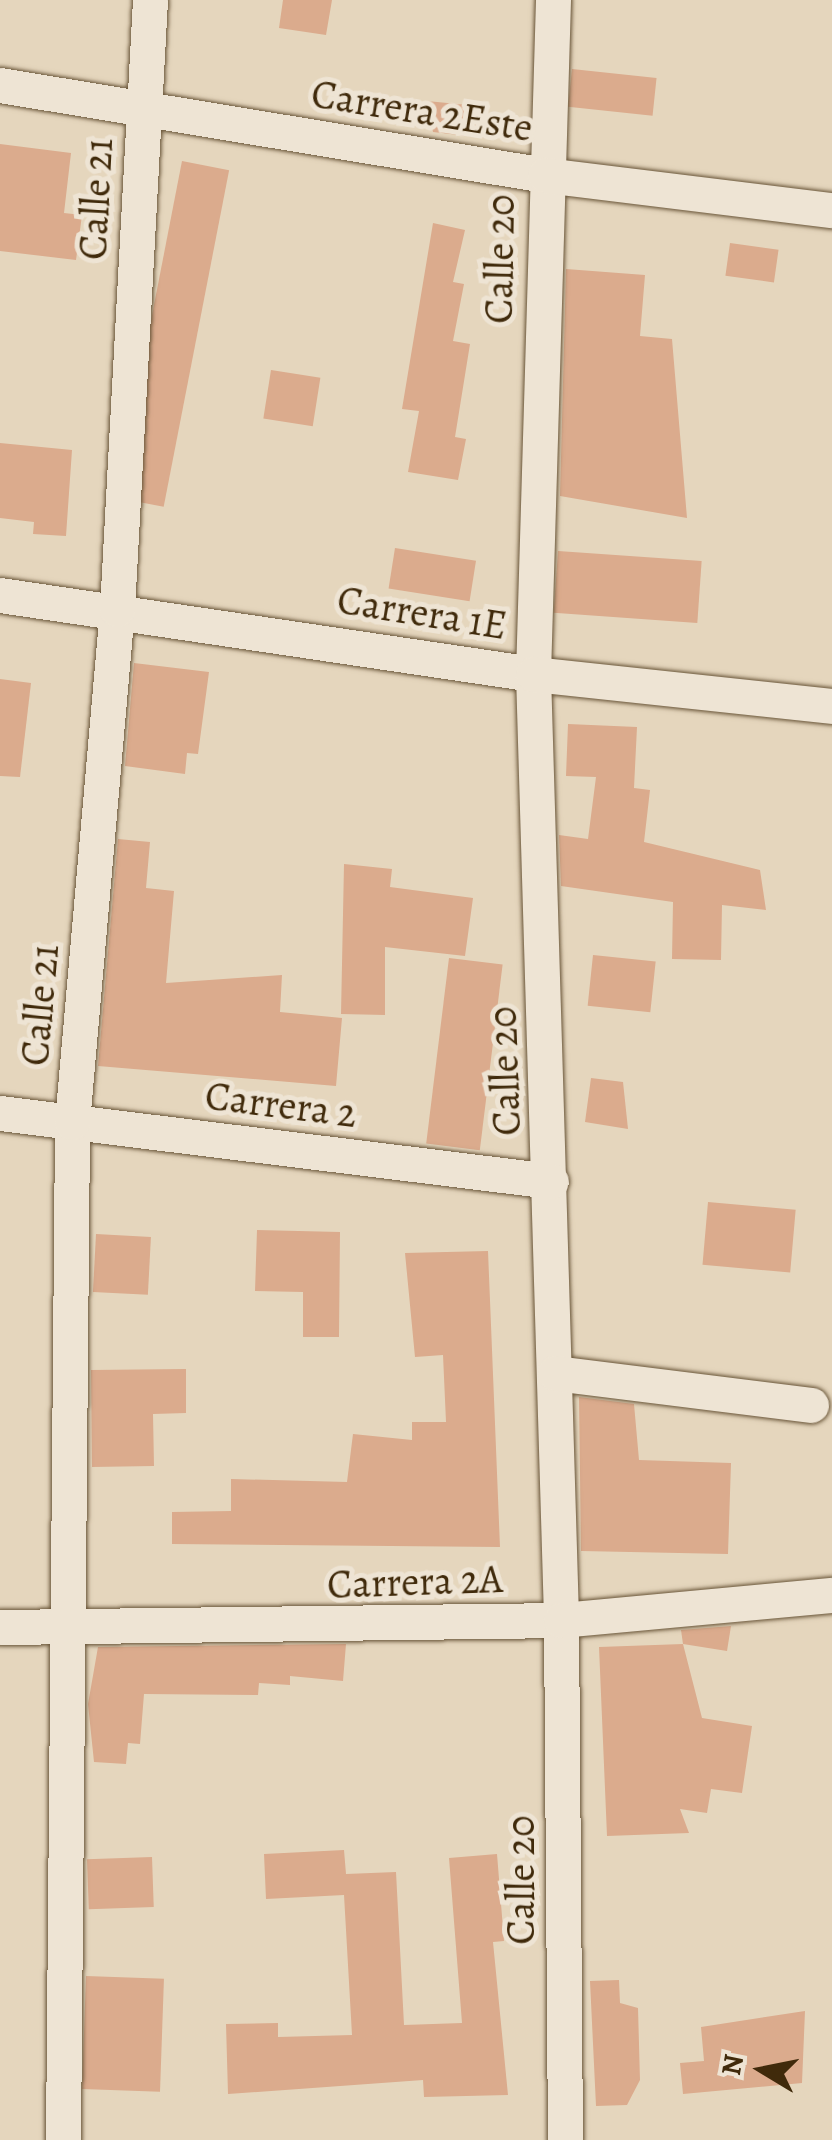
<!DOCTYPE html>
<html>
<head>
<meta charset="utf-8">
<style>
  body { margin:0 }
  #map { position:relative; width:832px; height:2140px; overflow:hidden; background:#e5d6bd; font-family:Alegreya,serif }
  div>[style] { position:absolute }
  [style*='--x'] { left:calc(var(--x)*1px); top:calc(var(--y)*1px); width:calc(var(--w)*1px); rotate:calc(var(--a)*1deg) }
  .building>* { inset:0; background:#dbab8d; transform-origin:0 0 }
  .roads { filter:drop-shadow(0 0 2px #695538) drop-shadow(0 0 2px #695538) }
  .street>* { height:35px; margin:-17.5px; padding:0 17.5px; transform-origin:17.5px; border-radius:17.5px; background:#eee4d4 }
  span { translate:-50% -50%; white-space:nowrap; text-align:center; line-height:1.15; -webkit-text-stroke:10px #eee4d4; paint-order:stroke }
  .street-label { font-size:40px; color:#402a0b }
  .north { position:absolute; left:712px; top:2020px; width:100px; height:100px; -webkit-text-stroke:8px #eee4d4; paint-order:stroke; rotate:280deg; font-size:28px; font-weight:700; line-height:40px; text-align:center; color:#402a0b }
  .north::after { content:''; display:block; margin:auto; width:35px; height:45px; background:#402a0b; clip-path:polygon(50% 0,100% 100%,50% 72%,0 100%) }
</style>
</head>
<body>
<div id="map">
  <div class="building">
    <i style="clip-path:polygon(283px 0,332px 0,326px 35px,279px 28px)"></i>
    <i style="left:572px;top:69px;width:85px;height:38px;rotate:6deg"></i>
    <i style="clip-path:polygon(427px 101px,488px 107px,485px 138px,433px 132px)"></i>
    <i style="clip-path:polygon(0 144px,71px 153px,64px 213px,82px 215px,76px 260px,0 251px)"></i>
    <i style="left:182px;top:161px;width:48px;height:343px;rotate:11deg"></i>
    <i style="clip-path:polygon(433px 223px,465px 230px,453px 282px,464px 284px,453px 341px,470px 344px,455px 437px,466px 439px,458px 480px,408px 472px,419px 411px,402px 409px)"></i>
    <i style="left:730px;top:243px;width:49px;height:33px;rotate:8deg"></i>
    <i style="clip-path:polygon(566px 269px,645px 275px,640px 336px,672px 339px,687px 518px,560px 496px)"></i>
    <i style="left:271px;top:370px;width:50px;height:49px;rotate:9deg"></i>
    <i style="clip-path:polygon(0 443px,72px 450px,66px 536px,33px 534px,34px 522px,0 518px)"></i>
    <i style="left:395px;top:548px;width:82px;height:41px;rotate:9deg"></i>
    <i style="left:558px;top:551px;width:144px;height:62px;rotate:4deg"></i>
    <i style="clip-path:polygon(134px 663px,209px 672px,198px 754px,187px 753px,185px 774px,125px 766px)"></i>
    <i style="clip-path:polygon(0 679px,31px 683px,20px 777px,0 776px)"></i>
    <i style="clip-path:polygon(568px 724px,637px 727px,634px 788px,650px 790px,644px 842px,760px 870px,766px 910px,722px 905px,721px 960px,672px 959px,673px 902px,561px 886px,559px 835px,588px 839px,596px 777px,566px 776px)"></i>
    <i style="clip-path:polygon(118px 839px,150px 842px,146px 888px,174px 891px,166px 983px,282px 975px,280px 1012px,342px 1018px,336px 1086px,98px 1066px)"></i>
    <i style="clip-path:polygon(344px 864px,392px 869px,390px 887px,473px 898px,465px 956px,385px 947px,385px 1015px,341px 1014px)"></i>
    <i style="left:593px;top:955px;width:63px;height:51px;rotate:6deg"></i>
    <i style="left:449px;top:958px;width:54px;height:187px;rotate:7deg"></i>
    <i style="clip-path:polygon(591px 1078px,623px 1082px,628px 1129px,585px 1122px)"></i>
    <i style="left:708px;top:1202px;width:88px;height:63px;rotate:5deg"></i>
    <i style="clip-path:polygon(257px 1230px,340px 1232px,339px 1337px,303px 1337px,303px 1292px,255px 1291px)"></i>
    <i style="left:96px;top:1234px;width:55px;height:58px;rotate:3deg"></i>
    <i style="clip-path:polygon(488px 1251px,500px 1547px,172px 1544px,172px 1512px,231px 1511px,231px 1479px,347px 1482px,353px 1434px,412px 1440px,412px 1422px,446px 1422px,443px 1355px,415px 1357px,405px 1253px)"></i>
    <i style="clip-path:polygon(186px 1369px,186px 1413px,153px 1414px,154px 1466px,92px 1467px,91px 1370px)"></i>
    <i style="clip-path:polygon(579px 1397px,634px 1404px,639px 1460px,731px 1463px,728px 1554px,581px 1551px)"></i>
    <i style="clip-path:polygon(731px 1626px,727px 1651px,683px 1644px,681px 1630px)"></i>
    <i style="clip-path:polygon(346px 1644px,343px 1681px,290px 1676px,290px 1685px,259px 1683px,258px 1695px,144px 1694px,140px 1744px,128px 1743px,126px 1764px,94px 1762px,88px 1704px,98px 1647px)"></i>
    <i style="clip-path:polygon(683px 1644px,702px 1718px,752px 1726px,742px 1793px,711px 1789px,707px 1813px,680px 1809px,689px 1833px,607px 1836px,599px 1647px)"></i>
    <i style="clip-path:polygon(344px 1850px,346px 1874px,396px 1872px,404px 2025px,462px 2023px,449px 1858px,497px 1854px,504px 1941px,493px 1942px,508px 2095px,424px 2097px,423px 2080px,228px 2094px,226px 2024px,278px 2023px,278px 2037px,352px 2035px,344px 1895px,266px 1899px,264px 1854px)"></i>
    <i style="left:152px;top:1857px;width:50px;height:65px;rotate:88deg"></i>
    <i style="left:86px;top:1976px;width:78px;height:113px;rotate:2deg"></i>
    <i style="clip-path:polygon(619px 1980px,620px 2003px,638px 2008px,640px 2080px,627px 2105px,596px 2106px,590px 1981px)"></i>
    <i style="clip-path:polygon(805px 2011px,802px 2083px,683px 2094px,680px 2063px,704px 2061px,701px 2027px)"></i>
  </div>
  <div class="roads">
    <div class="street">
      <i style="--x:553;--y:0;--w:674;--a:91.7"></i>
      <i style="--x:533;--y:674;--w:946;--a:88.3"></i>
      <i style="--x:561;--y:1620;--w:520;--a:89.56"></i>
      <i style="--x:0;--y:85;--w:552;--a:9.38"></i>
      <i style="--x:545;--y:175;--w:289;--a:7"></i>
      <i style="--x:0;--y:595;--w:539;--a:8.43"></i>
      <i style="--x:533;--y:674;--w:301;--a:6.1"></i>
      <i style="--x:0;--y:1113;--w:555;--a:7.04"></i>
      <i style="--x:555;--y:1373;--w:258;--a:7.1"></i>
      <i style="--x:0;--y:1627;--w:561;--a:-0.71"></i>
      <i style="--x:561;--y:1620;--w:272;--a:-5.3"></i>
      <i style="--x:63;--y:2140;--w:1018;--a:-89.49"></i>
      <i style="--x:72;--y:1122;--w:515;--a:-84.99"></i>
      <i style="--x:117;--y:609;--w:610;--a:-86.9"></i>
    </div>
  </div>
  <div class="street-label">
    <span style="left:422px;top:111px;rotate:9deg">Carrera 2Este</span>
    <span style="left:96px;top:199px;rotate:-87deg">Calle 21</span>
    <span style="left:500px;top:259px;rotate:-89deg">Calle 20</span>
    <span style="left:422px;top:613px;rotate:9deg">Carrera 1E</span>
    <span style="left:40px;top:1005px;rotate:-85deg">Calle 21</span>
    <span style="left:505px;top:1071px;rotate:-92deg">Calle 20</span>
    <span style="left:281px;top:1105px;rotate:7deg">Carrera 2</span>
    <span style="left:415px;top:1582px;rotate:-2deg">Carrera 2A</span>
    <span style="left:521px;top:1880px;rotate:-90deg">Calle 20</span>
  </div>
  <div class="north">N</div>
</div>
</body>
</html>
